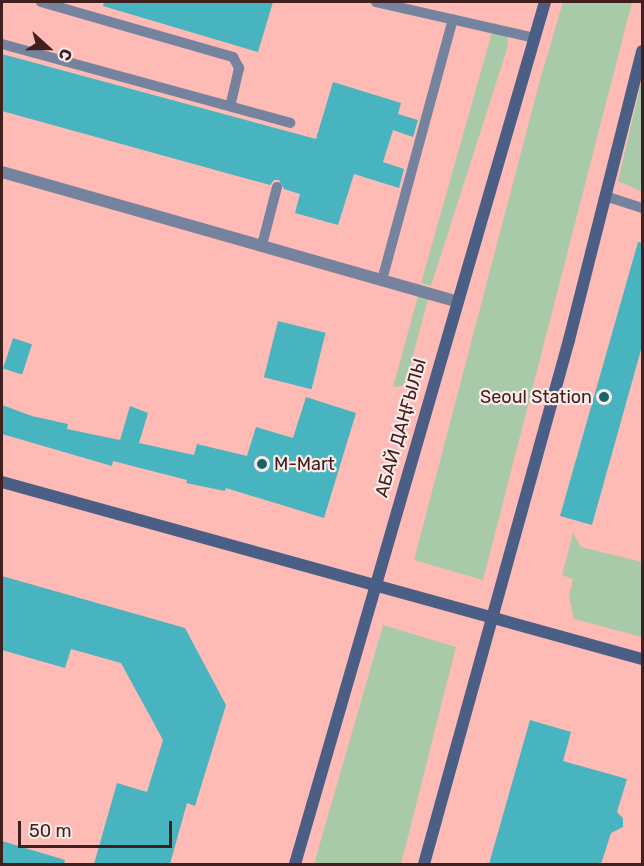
<!DOCTYPE html>
<html>
<head>
<meta charset="utf-8">
<style>
  body { margin:0 }
  #map { position:relative; width:644px; height:866px; overflow:hidden; background:#febbb5; font-family:Rubik,sans-serif }
  div>[style] { position:absolute }
  [style*='--x'] { left:calc(var(--x)*1px); top:calc(var(--y)*1px); width:calc(var(--w)*1px); rotate:calc(var(--a)*1deg) }
  .green>* { inset:0; background:#a8caa8 }
  .building>* { inset:0; background:#48b4bf; transform-origin:0 0 }
  .service>* { height:10px; margin:-5px; padding:0 5px; transform-origin:5px; border-radius:5px; background:#75839e }
  .minor>* { height:12px; margin:-6px; padding:0 6px; transform-origin:6px; border-radius:6px; background:#75839e }
  .secondary>* { height:12px; margin:-6px; padding:0 6px; transform-origin:6px; border-radius:6px; background:#4b5e85 }
  .dots>* { width:16px; height:16px; translate:-50% -50%; box-sizing:border-box; border:3px solid #fdebe9; border-radius:50% }
  span { translate:-50% -50%; white-space:nowrap; text-align:center; line-height:1.15; -webkit-text-stroke:4.5px #fdebe9; paint-order:stroke }
  .poi-label { font-size:18px; color:#40201e }
  .right { translate:-100% -50%; text-align:right }
  .left { translate:0 -50%; text-align:left }
  .street-label { font-size:18px; color:#40201e }
  .frame { position:absolute; inset:0; border:3px solid #40201e; pointer-events:none }
  .north { position:absolute; left:18px; top:18px; width:60px; height:60px; -webkit-text-stroke:4px #fdebe9; paint-order:stroke; rotate:111deg; font-size:16px; font-weight:700; line-height:24px; text-align:center; color:#40201e }
  .north::after { content:''; display:block; margin:auto; width:21px; height:27px; background:#40201e; clip-path:polygon(50% 0,100% 100%,50% 72%,0 100%) }
  .scale { position:absolute; left:18px; top:821px; width:154px; height:27px; box-sizing:border-box; border:3px solid #40201e; border-top:0; padding-left:8px; font-size:18px; line-height:21px; white-space:nowrap; color:#40201e; -webkit-text-stroke:4px #fdebe9; paint-order:stroke }
</style>
</head>
<body>
<div id="map">
  <div class="green">
    <i style="clip-path:polygon(563px 2px,632px 2px,483px 580px,414px 560px,540px 80px)"></i>
    <i style="clip-path:polygon(495px 22px,507px 33px,508px 46px,431px 286px,421px 283px)"></i>
    <i style="clip-path:polygon(642px 79px,642px 192px,618px 181px)"></i>
    <i style="clip-path:polygon(418px 296px,428px 299px,406px 381px,402px 386px,393px 387px)"></i>
    <i style="clip-path:polygon(573px 533px,581px 547px,642px 562px,642px 637px,574px 619px,569px 596px,573px 579px,562px 575px)"></i>
    <i style="clip-path:polygon(383px 625px,456px 647px,401px 864px,314px 864px)"></i>
  </div>
  <div class="building">
    <i style="clip-path:polygon(104px 2px,273px 2px,258px 52px,103px 6px)"></i>
    <i style="clip-path:polygon(2px 54px,316px 139px,333px 82px,401px 103px,398px 114px,418px 120px,413px 137px,393px 130px,383px 162px,404px 169px,399px 188px,354px 174px,338px 225px,295px 213px,300px 194px,284px 189px,279px 180px,274px 180px,270px 185px,2px 111px)"></i>
    <i style="clip-path:polygon(638px 242px,642px 243px,642px 346px,592px 525px,560px 516px)"></i>
    <i style="left:278px;top:321px;width:49px;height:58px;rotate:14deg"></i>
    <i style="left:13px;top:338px;width:20px;height:32px;rotate:18deg"></i>
    <i style="clip-path:polygon(306px 397px,356px 413px,324px 518px,226px 488px,225px 491px,186px 483px,187px 480px,113px 461px,112px 466px,2px 434px,2px 405px,32px 416px,68px 424px,67px 429px,120px 440px,130px 406px,148px 413px,139px 443px,194px 455px,197px 444px,247px 456px,256px 427px,293px 438px)"></i>
    <i style="clip-path:polygon(2px 576px,185px 628px,226px 705px,195px 806px,187px 803px,170px 864px,94px 864px,117px 783px,147px 792px,163px 740px,121px 663px,71px 649px,65px 668px,2px 650px)"></i>
    <i style="clip-path:polygon(530px 720px,571px 732px,563px 761px,627px 779px,617px 812px,623px 818px,623px 827px,611px 833px,601px 864px,489px 864px)"></i>
    <i style="clip-path:polygon(2px 841px,65px 860px,64px 864px,2px 864px)"></i>
  </div>
  <div class="service">
    <i style="--x:41;--y:2;--w:200;--a:16"></i>
    <i style="--x:233;--y:57;--w:13;--a:61"></i>
    <i style="--x:239;--y:68;--w:39;--a:103"></i>
    <i style="--x:376;--y:2;--w:162;--a:12.8"></i>
    <i style="--x:2;--y:44;--w:299;--a:15.3"></i>
    <i style="--x:605;--y:196;--w:39;--a:18"></i>
    <i style="--x:262;--y:245;--w:60;--a:-75.5"></i>
    <i style="--x:382;--y:280;--w:270;--a:-74.8"></i>
  </div>
  <div class="minor">
    <i style="--x:2;--y:172;--w:473;--a:15.9"></i>
  </div>
  <div class="secondary">
    <i style="--x:2;--y:482;--w:664;--a:15.46"></i>
    <i style="--x:295;--y:864;--w:898;--a:-73.83"></i>
    <i style="--x:424;--y:864;--w:544;--a:-74.53"></i>
    <i style="--x:569;--y:340;--w:298;--a:-75.8"></i>
  </div>
  <div class="dots">
    <i style="left:604px;top:397px;background:#15646b"></i>
    <i style="left:262px;top:464px;background:#15646b"></i>
  </div>
  <div class="poi-label">
    <span class="right" style="left:592px;top:397px">Seoul Station</span>
    <span class="left" style="left:274px;top:464px">M-Mart</span>
  </div>
  <div class="street-label">
    <span style="left:401px;top:428px;rotate:-74deg">АБАЙ ДАҢҒЫЛЫ</span>
  </div>
  <div class="frame"></div>
  <div class="north">С</div>
  <div class="scale">50 m</div>
</div>
</body>
</html>
